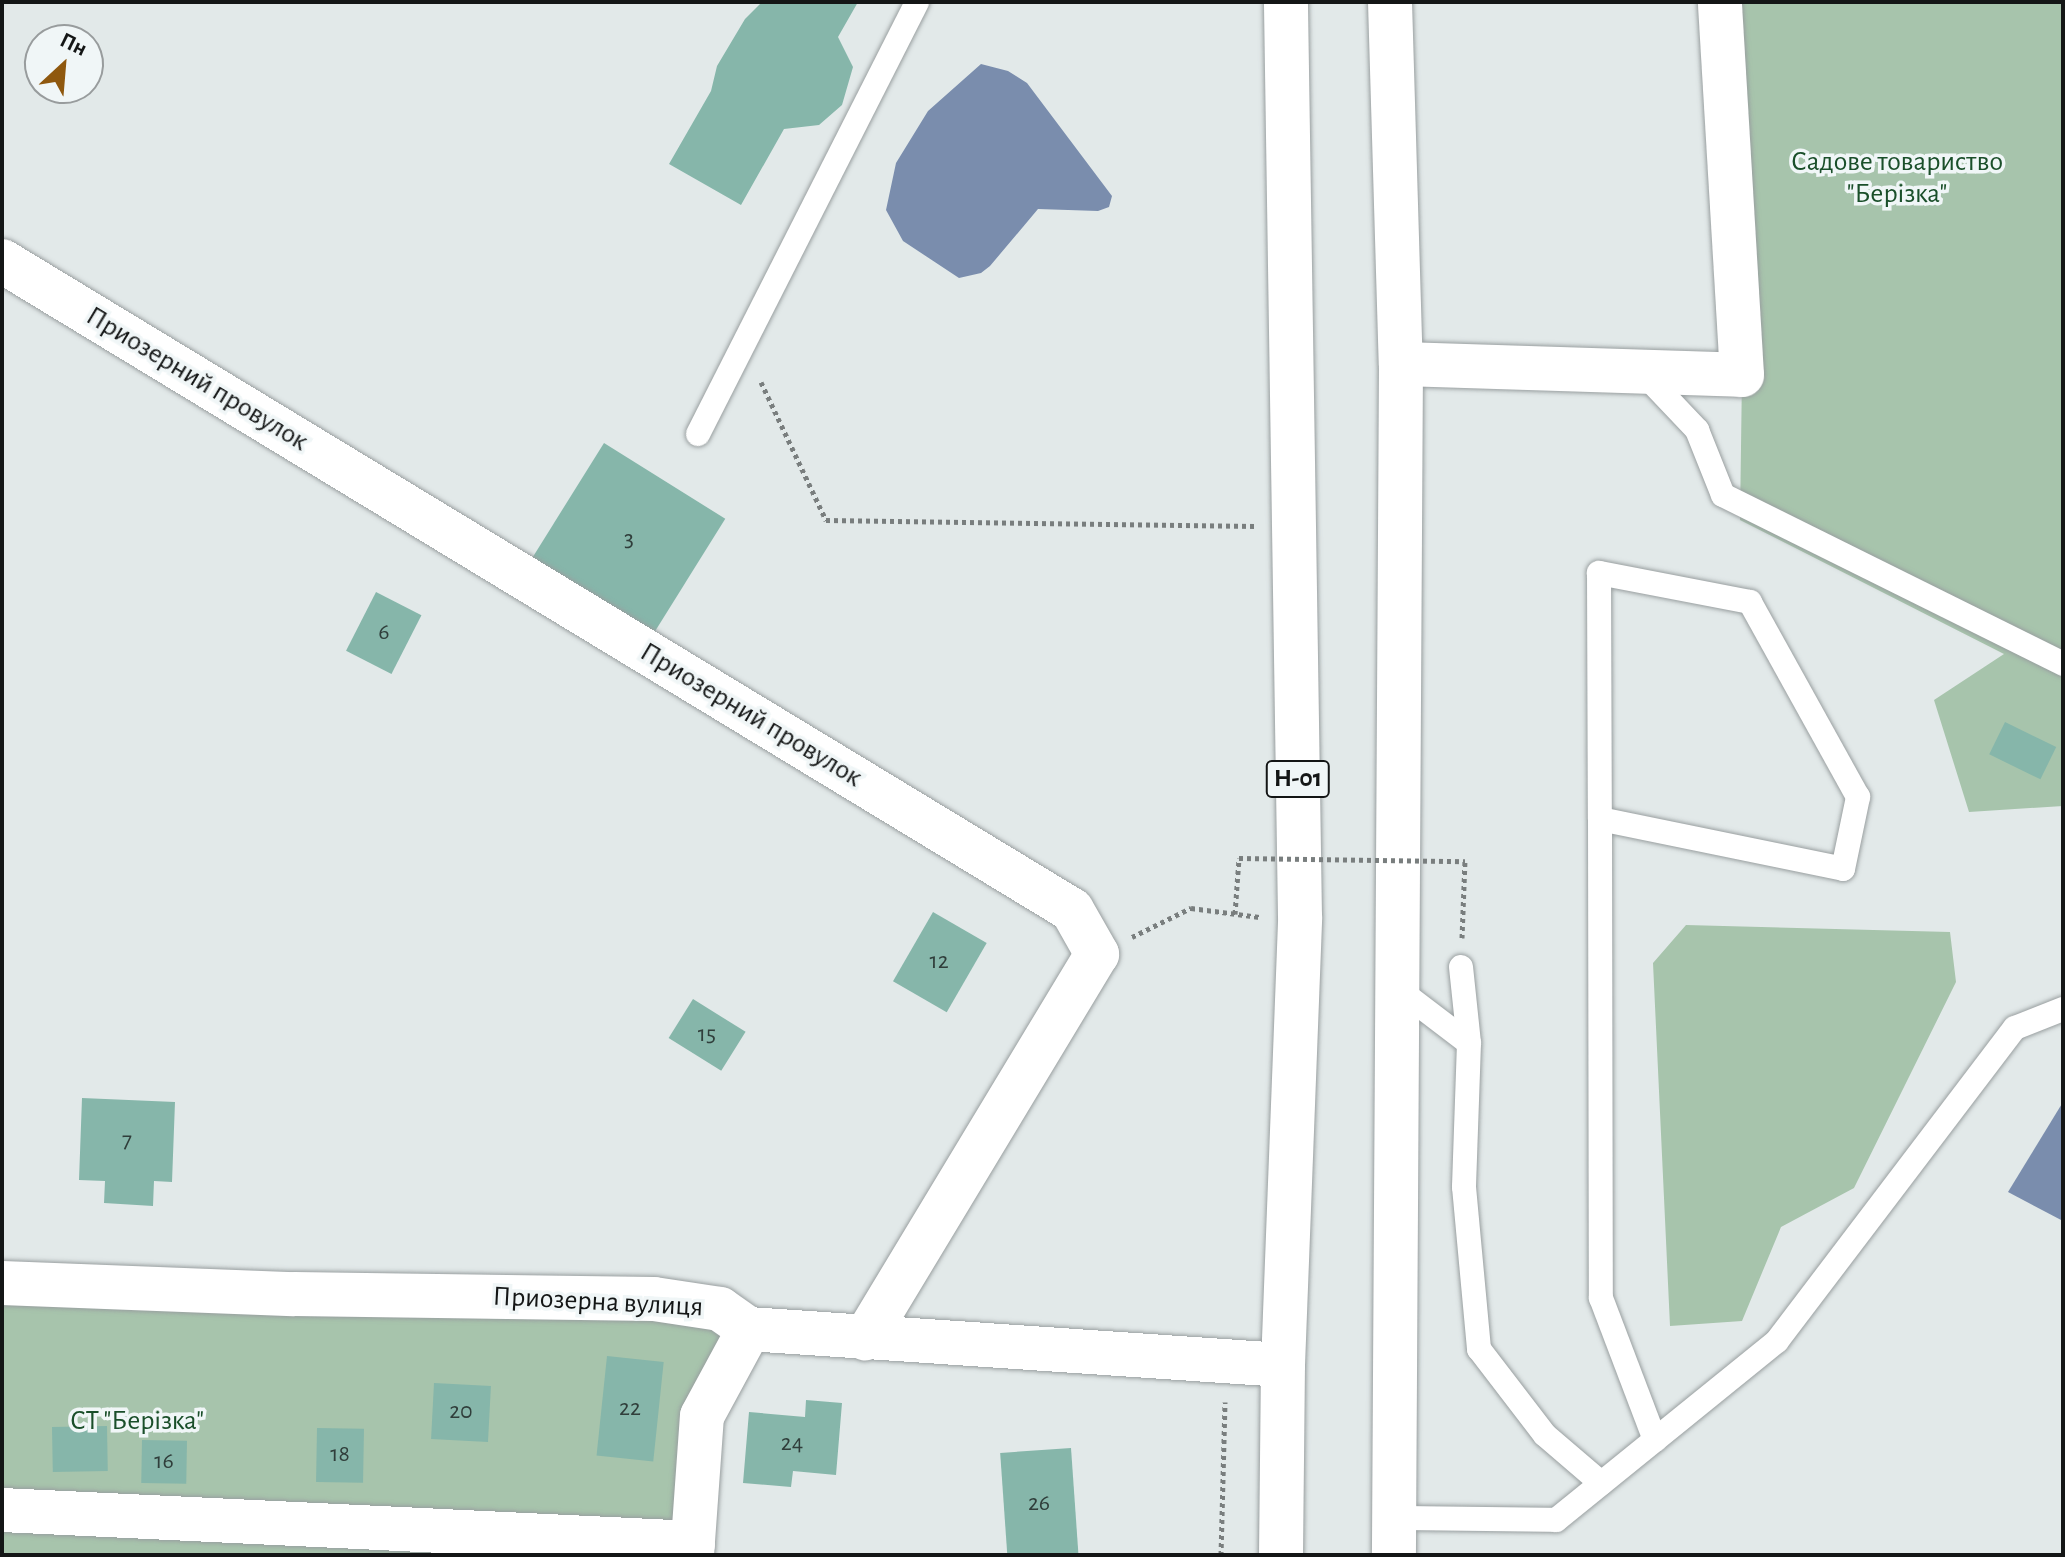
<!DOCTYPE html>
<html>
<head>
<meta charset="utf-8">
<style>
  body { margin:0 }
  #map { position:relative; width:2065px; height:1557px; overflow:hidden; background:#e2e9e9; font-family:"Alegreya Sans",sans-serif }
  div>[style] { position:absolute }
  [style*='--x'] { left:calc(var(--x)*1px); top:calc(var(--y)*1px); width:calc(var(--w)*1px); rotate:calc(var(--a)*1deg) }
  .green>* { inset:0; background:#a7c4ac }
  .water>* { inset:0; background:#7a8dad }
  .building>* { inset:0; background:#86b6aa; transform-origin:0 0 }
  .path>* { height:5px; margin-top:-2.5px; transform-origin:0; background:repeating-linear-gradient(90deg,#797e7e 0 4px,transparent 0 8px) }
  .roads { filter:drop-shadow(0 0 2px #999fa0) drop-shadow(0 0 2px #999fa0) }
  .service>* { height:24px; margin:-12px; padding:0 12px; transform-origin:12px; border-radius:12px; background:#fff }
  .minor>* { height:44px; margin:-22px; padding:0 22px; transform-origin:22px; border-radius:22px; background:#fff }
  .primary>* { height:44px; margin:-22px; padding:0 22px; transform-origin:22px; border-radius:22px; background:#fff }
  .path-bridge>* { height:5px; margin-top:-2.5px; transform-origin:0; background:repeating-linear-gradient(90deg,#797e7e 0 4px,transparent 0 8px) }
  span { translate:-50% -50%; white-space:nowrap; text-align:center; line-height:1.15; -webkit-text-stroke:7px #f0f6f7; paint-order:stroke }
  .number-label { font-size:24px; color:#303e3b }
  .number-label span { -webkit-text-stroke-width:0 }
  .shield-label span { padding:2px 6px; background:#f0f6f7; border:2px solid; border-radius:6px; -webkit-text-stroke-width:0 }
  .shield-label { font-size:26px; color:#141616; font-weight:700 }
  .park-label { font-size:28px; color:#1a4f2a }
  .street-label { font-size:28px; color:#141616 }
  .frame { position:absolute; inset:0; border:4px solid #141616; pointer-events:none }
  .north { position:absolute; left:24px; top:24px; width:80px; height:80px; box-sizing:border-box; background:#f0f6f7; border:2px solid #989c9d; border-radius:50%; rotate:26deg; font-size:22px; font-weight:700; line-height:32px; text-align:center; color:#141616 }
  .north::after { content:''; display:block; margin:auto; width:28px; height:36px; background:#8f580e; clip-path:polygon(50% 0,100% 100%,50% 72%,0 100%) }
</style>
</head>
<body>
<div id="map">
  <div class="green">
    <i style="clip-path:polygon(1720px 2px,2063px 2px,2063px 806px,1969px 812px,1934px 700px,2004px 654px,1740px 520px,1742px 375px)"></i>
    <i style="clip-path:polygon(1686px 925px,1950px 932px,1956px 982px,1854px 1188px,1781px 1227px,1742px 1321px,1670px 1326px,1653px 963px)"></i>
    <i style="clip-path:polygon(2px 1283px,654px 1299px,749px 1329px,702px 1416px,692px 1555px,2px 1555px)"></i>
  </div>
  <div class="water">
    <i style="clip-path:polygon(981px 64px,1008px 71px,1027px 83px,1112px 196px,1109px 207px,1098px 211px,1038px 209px,990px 266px,981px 273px,959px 278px,903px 241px,886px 210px,896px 163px,928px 111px)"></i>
    <i style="clip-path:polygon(2063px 1102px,2063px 1221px,2008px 1192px)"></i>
  </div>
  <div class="building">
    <i style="clip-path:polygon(762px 2px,858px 2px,838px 37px,853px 67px,842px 105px,819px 125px,784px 129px,741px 205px,669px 164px,711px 91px,717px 66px,745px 19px)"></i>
    <i style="left:604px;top:443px;width:143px;height:139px;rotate:32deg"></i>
    <i style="left:376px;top:592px;width:51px;height:66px;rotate:27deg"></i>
    <i style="left:2005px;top:722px;width:57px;height:36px;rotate:26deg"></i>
    <i style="left:933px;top:912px;width:62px;height:80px;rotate:30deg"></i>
    <i style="left:693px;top:999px;width:62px;height:46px;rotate:32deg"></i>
    <i style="clip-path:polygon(82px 1098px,175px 1102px,172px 1182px,154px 1181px,153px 1206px,104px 1203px,105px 1181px,79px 1180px)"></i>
    <i style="left:607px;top:1356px;width:57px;height:100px;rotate:6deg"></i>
    <i style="left:434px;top:1383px;width:57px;height:56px;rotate:3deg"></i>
    <i style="clip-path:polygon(806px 1400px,842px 1403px,836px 1475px,793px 1471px,791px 1487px,743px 1483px,749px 1412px,805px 1417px)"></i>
    <i style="left:107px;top:1426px;width:45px;height:55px;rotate:89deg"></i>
    <i style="left:317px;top:1428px;width:47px;height:54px;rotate:1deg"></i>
    <i style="left:142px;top:1440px;width:45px;height:43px;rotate:1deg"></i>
    <i style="left:1071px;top:1448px;width:107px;height:71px;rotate:86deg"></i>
  </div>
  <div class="path">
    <i style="--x:761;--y:382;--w:153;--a:64.8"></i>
    <i style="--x:826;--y:520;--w:429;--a:0.8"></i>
    <i style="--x:1235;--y:914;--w:56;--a:-85.9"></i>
    <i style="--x:1132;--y:937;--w:66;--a:-26.2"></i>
    <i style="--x:1191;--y:908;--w:69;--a:7.5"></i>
    <i style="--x:1462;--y:938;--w:77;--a:-87.8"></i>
    <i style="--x:1221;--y:1555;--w:153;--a:-88.5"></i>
  </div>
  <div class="roads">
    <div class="service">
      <i style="--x:1643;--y:373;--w:79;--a:46.5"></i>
      <i style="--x:1697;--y:430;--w:70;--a:68.2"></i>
      <i style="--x:1723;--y:495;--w:380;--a:26.4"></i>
      <i style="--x:698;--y:434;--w:484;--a:-63.1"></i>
      <i style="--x:1600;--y:819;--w:248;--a:11.6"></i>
      <i style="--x:1843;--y:869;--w:74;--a:-78.2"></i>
      <i style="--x:1858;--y:797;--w:223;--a:-119"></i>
      <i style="--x:1750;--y:602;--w:154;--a:-169.1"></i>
      <i style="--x:1599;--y:573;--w:246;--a:89.8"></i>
      <i style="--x:1600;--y:819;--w:479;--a:89.9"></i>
      <i style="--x:1601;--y:1298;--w:152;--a:69.2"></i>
      <i style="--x:1461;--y:967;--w:76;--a:84"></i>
      <i style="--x:1469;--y:1043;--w:144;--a:92"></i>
      <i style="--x:1464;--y:1187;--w:163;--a:84.7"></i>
      <i style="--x:1479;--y:1349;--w:108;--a:52.5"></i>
      <i style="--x:1545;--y:1435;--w:74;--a:40.6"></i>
      <i style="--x:1398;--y:989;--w:89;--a:37.3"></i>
      <i style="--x:1395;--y:1518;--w:161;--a:0.7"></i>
      <i style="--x:1556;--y:1520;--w:284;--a:-39"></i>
      <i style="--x:1777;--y:1341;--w:393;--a:-52.8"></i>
      <i style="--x:2015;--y:1028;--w:52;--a:-21.6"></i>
    </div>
    <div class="minor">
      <i style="--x:2;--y:261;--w:1251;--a:31.24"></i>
      <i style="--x:1072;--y:910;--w:51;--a:60.4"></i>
      <i style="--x:1097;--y:954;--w:449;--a:121.1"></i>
      <i style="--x:1401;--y:364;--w:341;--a:1.8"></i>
      <i style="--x:1742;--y:375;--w:374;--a:-93.4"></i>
      <i style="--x:2;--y:1283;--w:292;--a:2.2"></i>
      <i style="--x:294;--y:1294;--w:360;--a:0.8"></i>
      <i style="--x:654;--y:1299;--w:67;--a:8.6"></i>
      <i style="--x:720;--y:1309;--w:35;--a:35"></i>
      <i style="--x:749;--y:1329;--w:535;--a:3.86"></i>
      <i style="--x:2;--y:1510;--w:692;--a:2.73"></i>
      <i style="--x:692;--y:1555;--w:139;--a:-85.9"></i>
      <i style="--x:702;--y:1416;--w:99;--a:-61.6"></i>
    </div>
    <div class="primary">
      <i style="--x:1390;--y:2;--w:362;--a:88.3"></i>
      <i style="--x:1401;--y:364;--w:1191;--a:90.34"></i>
      <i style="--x:1281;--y:1555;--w:190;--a:-89.4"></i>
      <i style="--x:1283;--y:1365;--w:448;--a:-87.8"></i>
      <i style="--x:1300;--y:917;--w:915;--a:-90.88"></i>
    </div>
  </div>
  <div class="path-bridge">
    <i style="--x:1239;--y:858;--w:226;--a:0.8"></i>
  </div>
  <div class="number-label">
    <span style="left:629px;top:540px">3</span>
    <span style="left:384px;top:633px">6</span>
    <span style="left:939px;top:962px">12</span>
    <span style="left:707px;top:1035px">15</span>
    <span style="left:127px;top:1141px">7</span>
    <span style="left:630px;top:1409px">22</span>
    <span style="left:461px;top:1412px">20</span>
    <span style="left:792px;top:1444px">24</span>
    <span style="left:340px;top:1455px">18</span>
    <span style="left:164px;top:1462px">16</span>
    <span style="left:1039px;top:1504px">26</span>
  </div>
  <div class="shield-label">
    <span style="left:1298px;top:779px">Н-01</span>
  </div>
  <div class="park-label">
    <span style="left:1897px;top:178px">Садове товариство<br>"Берізка"</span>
    <span style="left:137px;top:1421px">СТ "Берізка"</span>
  </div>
  <div class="street-label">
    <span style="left:197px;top:379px;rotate:31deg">Приозерний провулок</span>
    <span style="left:751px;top:715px;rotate:31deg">Приозерний провулок</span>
    <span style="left:598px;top:1302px;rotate:3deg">Приозерна вулиця</span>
  </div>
  <div class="frame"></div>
  <div class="north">Пн</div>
</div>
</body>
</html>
